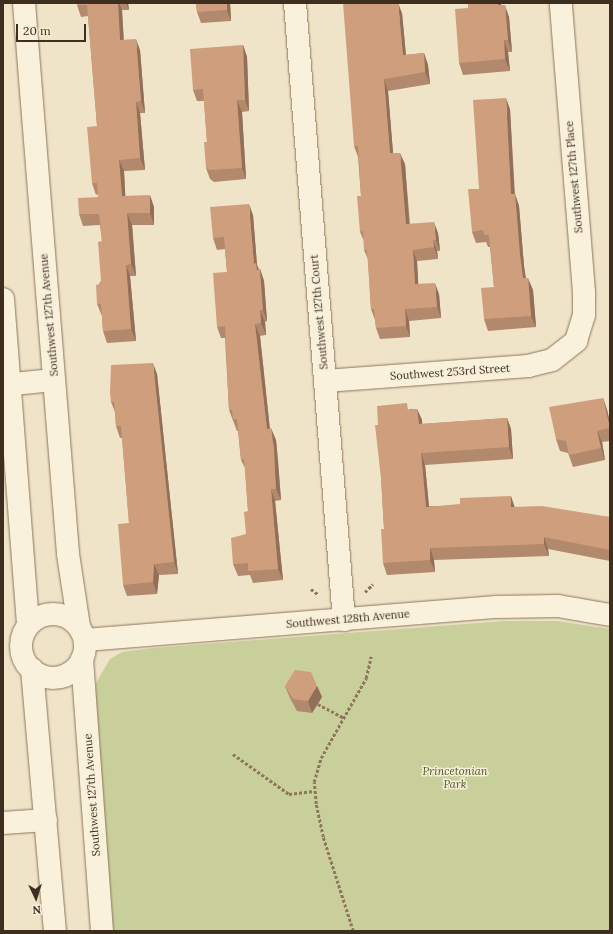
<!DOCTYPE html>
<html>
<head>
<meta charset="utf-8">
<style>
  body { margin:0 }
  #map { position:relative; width:613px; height:934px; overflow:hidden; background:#f0e4c8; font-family:Lora,serif }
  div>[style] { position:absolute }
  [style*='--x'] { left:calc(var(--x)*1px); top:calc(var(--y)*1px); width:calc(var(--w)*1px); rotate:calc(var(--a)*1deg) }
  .green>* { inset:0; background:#c9cf9b }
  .path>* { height:2.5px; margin-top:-1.25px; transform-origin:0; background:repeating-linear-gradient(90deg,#8d765c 0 3px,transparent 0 5px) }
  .roads { filter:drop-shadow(0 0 1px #8d765c) drop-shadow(0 0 1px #8d765c) }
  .minor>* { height:22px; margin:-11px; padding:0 11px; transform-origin:11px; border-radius:11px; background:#faf1dc }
  .minor>.ring { margin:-11px; padding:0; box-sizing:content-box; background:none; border:22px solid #faf1dc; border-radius:50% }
  .wall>* { inset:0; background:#b2896c }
  .shaded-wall>* { inset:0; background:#916f58 }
  .building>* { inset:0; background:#cf9f7d }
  span { translate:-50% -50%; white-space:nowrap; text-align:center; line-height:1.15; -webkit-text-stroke:3px #f7eed8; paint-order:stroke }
  .street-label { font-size:11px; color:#3d2e20 }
  .park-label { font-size:11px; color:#4d5a26; font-style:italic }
  .frame { position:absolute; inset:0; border:4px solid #3d2e20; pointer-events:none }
  .north { position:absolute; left:16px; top:878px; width:40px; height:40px; -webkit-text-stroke:3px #f7eed8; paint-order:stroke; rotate:176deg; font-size:11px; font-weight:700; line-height:16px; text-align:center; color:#3d2e20 }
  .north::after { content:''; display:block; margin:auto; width:14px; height:18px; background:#3d2e20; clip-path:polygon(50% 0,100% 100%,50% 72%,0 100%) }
  .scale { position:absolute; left:16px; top:24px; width:70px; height:18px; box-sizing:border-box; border:2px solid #3d2e20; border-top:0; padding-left:5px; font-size:12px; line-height:14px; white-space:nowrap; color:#3d2e20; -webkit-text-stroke:3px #f7eed8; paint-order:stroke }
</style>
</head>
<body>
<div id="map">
  <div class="green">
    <i style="clip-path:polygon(504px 621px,557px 621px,610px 629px,610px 931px,113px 931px,96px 703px,96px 683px,110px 659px,122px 652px,153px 648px)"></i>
  </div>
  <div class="path">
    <i style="--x:311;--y:589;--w:9;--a:36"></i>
    <i style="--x:365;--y:592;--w:11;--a:-45"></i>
    <i style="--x:318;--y:704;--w:30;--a:28"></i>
    <i style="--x:233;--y:754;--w:69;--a:35.5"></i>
    <i style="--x:289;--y:794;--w:25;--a:-7"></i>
    <i style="--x:353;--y:931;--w:99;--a:-107.7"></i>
    <i style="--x:323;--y:837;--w:34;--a:-102"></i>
    <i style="--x:316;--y:804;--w:22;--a:-95"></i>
    <i style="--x:314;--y:782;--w:25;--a:-74"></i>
    <i style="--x:321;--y:758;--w:92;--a:-60.6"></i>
    <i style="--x:366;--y:678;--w:22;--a:-77"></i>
  </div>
  <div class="roads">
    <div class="minor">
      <i style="--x:24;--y:3;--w:553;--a:85.43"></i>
      <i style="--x:68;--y:554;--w:74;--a:81.4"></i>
      <i style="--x:295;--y:3;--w:619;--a:85.46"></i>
      <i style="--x:3;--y:299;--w:327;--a:85.6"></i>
      <i style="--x:325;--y:381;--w:204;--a:-4.2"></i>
      <i style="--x:528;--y:366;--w:25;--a:-14"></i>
      <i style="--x:552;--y:360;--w:31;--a:-38"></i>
      <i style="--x:576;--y:341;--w:27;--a:-73"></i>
      <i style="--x:584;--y:315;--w:23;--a:-90"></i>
      <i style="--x:584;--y:292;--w:290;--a:-94.6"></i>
      <i style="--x:3;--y:385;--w:51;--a:-5.6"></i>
      <i class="ring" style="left:21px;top:614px;width:42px;height:42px"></i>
      <i style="--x:85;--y:640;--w:413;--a:-4.6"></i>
      <i style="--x:497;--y:607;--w:61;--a:-0.9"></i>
      <i style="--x:558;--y:606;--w:53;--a:9.8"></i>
      <i style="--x:82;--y:659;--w:273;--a:85.8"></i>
      <i style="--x:32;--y:669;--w:263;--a:85"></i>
      <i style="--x:3;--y:823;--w:43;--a:-4"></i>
    </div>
  </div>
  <div class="wall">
    <i style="clip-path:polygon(77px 3px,128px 3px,129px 10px,122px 10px,124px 40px,140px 50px,145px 113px,140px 113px,145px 170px,124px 171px,125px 196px,154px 207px,154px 225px,132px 225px,136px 276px,130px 276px,136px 341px,107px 343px,103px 331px,102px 316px,97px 304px,99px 284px,101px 281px,102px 241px,100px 225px,83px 226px,79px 214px,98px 197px,98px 194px,96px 195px,92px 183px,97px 126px,88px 16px,81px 17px,77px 5px)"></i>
    <i style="clip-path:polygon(196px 3px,230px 3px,231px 21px,201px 23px,197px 12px)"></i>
    <i style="clip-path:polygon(501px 5px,509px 17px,512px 52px,508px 52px,510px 71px,463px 75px,459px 63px)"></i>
    <i style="clip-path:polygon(402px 13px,406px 55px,424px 53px,428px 65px,430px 84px,388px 91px,393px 153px,405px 164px,410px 224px,438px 233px,440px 251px,437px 251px,438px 259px,417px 261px,418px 284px,439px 294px,441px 318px,409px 321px,410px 337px,380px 339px,376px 328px,375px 320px,371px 309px,368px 259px,364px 250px,364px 241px,360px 232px,361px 196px,358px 157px,354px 146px)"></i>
    <i style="clip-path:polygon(243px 45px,247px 57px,249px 111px,242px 112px,246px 179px,214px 182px,210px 179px,206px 168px,207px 142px,204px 101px,197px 101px,193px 90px)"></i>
    <i style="clip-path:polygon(510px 109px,515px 194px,519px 206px,524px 266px,526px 278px,533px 290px,536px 327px,488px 331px,484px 319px,494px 287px,490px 247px,488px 247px,486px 242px,476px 243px,472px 232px,479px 189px)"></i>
    <i style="clip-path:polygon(253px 215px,257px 265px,259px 269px,260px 269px,264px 281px,267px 321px,265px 322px,266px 335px,260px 336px,270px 429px,276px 440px,278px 459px,281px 500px,275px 501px,283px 580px,253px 583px,250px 575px,238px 576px,233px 564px,246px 534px,248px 511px,245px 468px,241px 460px,238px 431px,237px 431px,229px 410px,225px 338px,221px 338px,217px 327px,227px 272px,225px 249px,217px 250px,213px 238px)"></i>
    <i style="clip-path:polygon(157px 374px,178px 574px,159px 575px,157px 594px,127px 596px,123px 585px,129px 523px,122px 438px,120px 438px,116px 426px,115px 412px,111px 402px)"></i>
    <i style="clip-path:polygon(603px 398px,607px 410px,610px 422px,610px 441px,602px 442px,605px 460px,573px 467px,568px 453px,560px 451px,556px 439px)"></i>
    <i style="clip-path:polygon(410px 409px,417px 409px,422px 420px,422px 424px,507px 418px,511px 429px,513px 459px,425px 465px,429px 506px,515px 507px,610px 517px,610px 561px,548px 549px,549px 556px,434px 560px,435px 572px,387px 575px,383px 563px,384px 529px,378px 425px)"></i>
    <i style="clip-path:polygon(285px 686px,317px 686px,322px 697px,312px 713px,297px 711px,290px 698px)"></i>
  </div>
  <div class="shaded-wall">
    <i style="clip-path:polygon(118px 3px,119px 3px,122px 10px,124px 52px,120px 40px)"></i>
    <i style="clip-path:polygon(126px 3px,128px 3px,129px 10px)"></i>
    <i style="clip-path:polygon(227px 3px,230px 3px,231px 21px,227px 10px)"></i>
    <i style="clip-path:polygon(398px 3px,402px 13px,407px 67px,403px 55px)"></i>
    <i style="clip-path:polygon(497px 3px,501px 3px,502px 17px,498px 5px)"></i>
    <i style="clip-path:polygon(505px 5px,509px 17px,512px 52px,508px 40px)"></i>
    <i style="clip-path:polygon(136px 39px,140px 50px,145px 113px,141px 101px)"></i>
    <i style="clip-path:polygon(504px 40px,508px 52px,510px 71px,505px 59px)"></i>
    <i style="clip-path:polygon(243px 45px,247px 57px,249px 111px,245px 100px)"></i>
    <i style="clip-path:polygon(424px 53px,428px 65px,430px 84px,425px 72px)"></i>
    <i style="clip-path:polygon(384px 79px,388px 91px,394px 165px,390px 153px)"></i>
    <i style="clip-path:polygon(506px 98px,510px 109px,515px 206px,511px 194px)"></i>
    <i style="clip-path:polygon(237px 100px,242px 112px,246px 179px,242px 168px)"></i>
    <i style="clip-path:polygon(136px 102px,140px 113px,145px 170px,140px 158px)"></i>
    <i style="clip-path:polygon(400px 153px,405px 164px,410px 236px,406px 224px)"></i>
    <i style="clip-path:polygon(119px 160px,124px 171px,126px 208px,122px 196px)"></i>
    <i style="clip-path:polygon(515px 194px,519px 206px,524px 266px,527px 290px,523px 278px,520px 255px)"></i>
    <i style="clip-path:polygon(150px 195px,154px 207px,154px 225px,150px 213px)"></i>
    <i style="clip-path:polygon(249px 204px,253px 215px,257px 265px,260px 273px,260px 269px,264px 281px,267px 321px,263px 310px,254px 264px)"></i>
    <i style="clip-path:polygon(127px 213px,132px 225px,136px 276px,131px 264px)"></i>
    <i style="clip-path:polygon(434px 222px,438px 233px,440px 251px,436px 240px)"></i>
    <i style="clip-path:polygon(433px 240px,437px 251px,438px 259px,434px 247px)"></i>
    <i style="clip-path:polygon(413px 250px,417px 261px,419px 296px,415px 284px)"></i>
    <i style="clip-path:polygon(126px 265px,130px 276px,136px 341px,131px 329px)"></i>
    <i style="clip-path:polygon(528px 278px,533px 290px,536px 327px,531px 316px)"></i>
    <i style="clip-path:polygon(435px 283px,439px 294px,441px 318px,437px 307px)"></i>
    <i style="clip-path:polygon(405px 309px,409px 321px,410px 337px,406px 326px)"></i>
    <i style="clip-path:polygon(260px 310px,265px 322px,266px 335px,261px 323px)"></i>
    <i style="clip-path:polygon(255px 324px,260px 336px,271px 441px,267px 429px)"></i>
    <i style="clip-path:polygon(153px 363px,157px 374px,178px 574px,174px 562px)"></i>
    <i style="clip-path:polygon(603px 398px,607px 410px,610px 422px,610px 429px)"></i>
    <i style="clip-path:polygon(417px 409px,422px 420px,423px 436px,419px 424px)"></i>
    <i style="clip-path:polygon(507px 418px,511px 429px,513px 459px,509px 447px)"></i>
    <i style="clip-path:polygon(271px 428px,276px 440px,281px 500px,276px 489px)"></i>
    <i style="clip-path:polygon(597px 431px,602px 442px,605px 460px,601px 448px)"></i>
    <i style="clip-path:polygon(421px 453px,425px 465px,430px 518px,426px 507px)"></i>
    <i style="clip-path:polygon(271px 489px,275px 501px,283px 580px,278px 569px)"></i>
    <i style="clip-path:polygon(511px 496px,515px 508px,511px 507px)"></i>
    <i style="clip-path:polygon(544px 537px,548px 549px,549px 556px,544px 544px)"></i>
    <i style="clip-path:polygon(430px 548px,434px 560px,435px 572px,430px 560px)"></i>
    <i style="clip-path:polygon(154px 564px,159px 575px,157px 594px,153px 582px)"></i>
    <i style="clip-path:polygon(317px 686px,322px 697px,312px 713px,308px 701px)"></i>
  </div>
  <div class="building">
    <i style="clip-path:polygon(77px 3px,118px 3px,120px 40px,136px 39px,141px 101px,136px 102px,140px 158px,119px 160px,122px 196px,150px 195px,150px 213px,127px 213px,131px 264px,126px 265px,131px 329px,103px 331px,101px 304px,97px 304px,96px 285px,99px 284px,101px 281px,98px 242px,102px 241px,99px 214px,79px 214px,78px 198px,98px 197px,97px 183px,92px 183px,87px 127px,97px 126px,87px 5px,77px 5px)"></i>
    <i style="clip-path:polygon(196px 3px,227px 3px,227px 10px,197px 12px)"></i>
    <i style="clip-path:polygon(343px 3px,398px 3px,403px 55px,424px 53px,425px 72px,384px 79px,390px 153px,400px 153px,406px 224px,434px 222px,436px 240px,433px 240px,434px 247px,413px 250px,415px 284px,435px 283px,437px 307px,405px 309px,406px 326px,376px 328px,374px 309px,371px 309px,367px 250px,364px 250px,363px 231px,360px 232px,357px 196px,361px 196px,358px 146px,354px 146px)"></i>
    <i style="clip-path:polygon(468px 3px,497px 3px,498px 5px,505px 5px,508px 40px,504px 40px,505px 59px,459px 63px,455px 9px,468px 8px)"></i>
    <i style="clip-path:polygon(609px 3px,610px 3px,610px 13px)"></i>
    <i style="clip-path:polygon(243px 45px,245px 100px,237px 100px,242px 168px,210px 170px,206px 168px,204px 142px,207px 142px,203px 89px,193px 90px,190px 49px)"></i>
    <i style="clip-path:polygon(506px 98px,511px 194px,515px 194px,520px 255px,523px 278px,528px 278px,531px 316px,484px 319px,481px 288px,494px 287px,489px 235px,484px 235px,483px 230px,472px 232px,468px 189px,479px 189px,473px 100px)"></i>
    <i style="clip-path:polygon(249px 204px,254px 264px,256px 263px,257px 270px,260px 269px,263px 310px,260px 310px,261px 323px,255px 324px,267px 429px,271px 428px,274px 448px,276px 489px,271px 489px,278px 569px,248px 571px,248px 563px,233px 564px,231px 538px,246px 534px,244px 512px,248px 511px,244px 459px,241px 460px,237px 419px,233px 419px,232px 410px,229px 410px,225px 326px,217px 327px,213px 273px,227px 272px,224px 237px,213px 238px,210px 207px)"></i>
    <i style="clip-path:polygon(153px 363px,174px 562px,154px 564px,153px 582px,123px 585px,118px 524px,129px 523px,121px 426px,116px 426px,114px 402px,111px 402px,110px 393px,111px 365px)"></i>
    <i style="clip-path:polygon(603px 398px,610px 428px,597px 431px,601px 448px,569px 455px,566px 441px,556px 439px,549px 407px)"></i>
    <i style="clip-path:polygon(407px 403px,408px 410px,417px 409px,419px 424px,507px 418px,509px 447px,421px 453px,426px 507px,460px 504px,460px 498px,511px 496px,511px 507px,542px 506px,610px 517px,610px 550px,544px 537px,544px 544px,430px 548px,430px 560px,383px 563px,381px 529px,384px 529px,381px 478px,375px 425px,378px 425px,377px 406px)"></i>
    <i style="clip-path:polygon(295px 670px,311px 672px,317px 686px,308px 701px,293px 699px,285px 686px)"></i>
  </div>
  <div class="street-label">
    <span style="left:574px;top:177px;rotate:-95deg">Southwest 127th Place</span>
    <span style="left:319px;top:312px;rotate:-95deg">Southwest 127th Court</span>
    <span style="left:49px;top:315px;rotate:-95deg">Southwest 127th Avenue</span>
    <span style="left:450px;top:372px;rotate:-4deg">Southwest 253rd Street</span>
    <span style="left:348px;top:619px;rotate:-5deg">Southwest 128th Avenue</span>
    <span style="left:92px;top:795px;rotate:-94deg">Southwest 127th Avenue</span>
  </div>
  <div class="park-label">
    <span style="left:455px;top:778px">Princetonian<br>Park</span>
  </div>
  <div class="frame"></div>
  <div class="north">N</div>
  <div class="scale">20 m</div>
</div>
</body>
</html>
